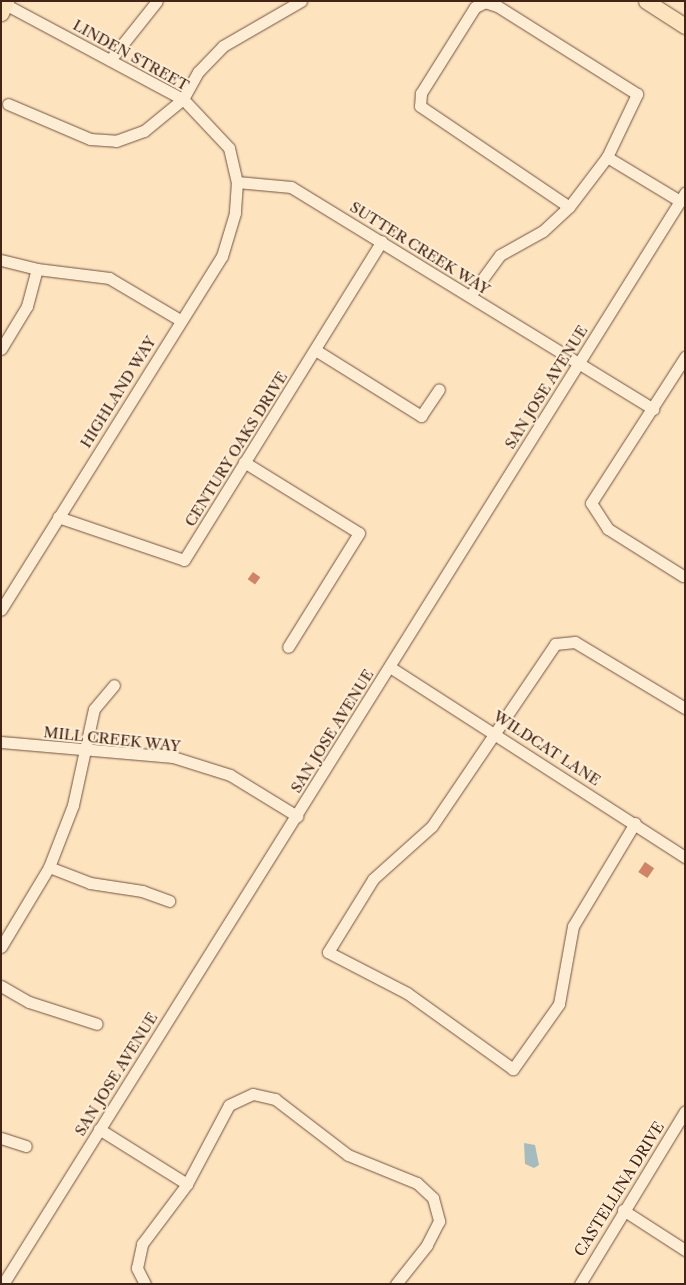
<!DOCTYPE html>
<html>
<head>
<meta charset="utf-8">
<style>
  body { margin:0 }
  #map { position:relative; width:686px; height:1285px; overflow:hidden; background:#fee3bf; font-family:"Libre Caslon Text",serif }
  div>[style] { position:absolute }
  [style*='--x'] { left:calc(var(--x)*1px); top:calc(var(--y)*1px); width:calc(var(--w)*1px); rotate:calc(var(--a)*1deg) }
  .water>* { inset:0; background:#a5bbbd }
  .building>* { inset:0; background:#cf8367; transform-origin:0 0 }
  .roads { filter:drop-shadow(0 0 1px #725440) drop-shadow(0 0 1px #725440) }
  .minor>* { height:11px; margin:-5.5px; padding:0 5.5px; transform-origin:5.5px; border-radius:5.5px; background:#feedd5 }
  .major>* { height:15px; margin:-7.5px; padding:0 7.5px; transform-origin:7.5px; border-radius:7.5px; background:#fee3bf }
  span { translate:-50% -50%; white-space:nowrap; text-align:center; line-height:1.15; -webkit-text-stroke:4px #feedd5; paint-order:stroke }
  .street-label { font-size:15px; color:#442416 }
  .frame { position:absolute; inset:0; border:2px solid #442416; pointer-events:none }
</style>
</head>
<body>
<div id="map">
  <div class="water">
    <i style="clip-path:polygon(524px 1143px,535px 1145px,539px 1165px,534px 1168px,525px 1164px)"></i>
  </div>
  <div class="building">
    <i style="left:253px;top:572px;width:9px;height:9px;rotate:36deg"></i>
    <i style="left:645px;top:862px;width:11px;height:12px;rotate:34deg"></i>
  </div>
  <div class="roads">
    <div class="minor">
      <i style="--x:1;--y:2;--w:206;--a:28.1"></i>
      <i style="--x:183;--y:99;--w:67;--a:46.8"></i>
      <i style="--x:229;--y:148;--w:35;--a:77"></i>
      <i style="--x:237;--y:182;--w:31;--a:94"></i>
      <i style="--x:235;--y:213;--w:45;--a:106.8"></i>
      <i style="--x:222;--y:256;--w:417;--a:122"></i>
      <i style="--x:110;--y:60;--w:75;--a:-51.5"></i>
      <i style="--x:8;--y:104;--w:89;--a:23.1"></i>
      <i style="--x:90;--y:139;--w:26;--a:4"></i>
      <i style="--x:116;--y:141;--w:30;--a:-20"></i>
      <i style="--x:144;--y:131;--w:50;--a:-39.4"></i>
      <i style="--x:183;--y:99;--w:31;--a:-61"></i>
      <i style="--x:198;--y:72;--w:36;--a:-46"></i>
      <i style="--x:223;--y:46;--w:90;--a:-30"></i>
      <i style="--x:607;--y:157;--w:85;--a:31.1"></i>
      <i style="--x:237;--y:182;--w:54;--a:5.3"></i>
      <i style="--x:291;--y:187;--w:425;--a:31.5"></i>
      <i style="--x:1;--y:260;--w:37;--a:14"></i>
      <i style="--x:37;--y:269;--w:73;--a:7.1"></i>
      <i style="--x:109;--y:278;--w:82;--a:30.6"></i>
      <i style="--x:470;--y:296;--w:51;--a:-53.8"></i>
      <i style="--x:500;--y:255;--w:49;--a:-29.2"></i>
      <i style="--x:543;--y:231;--w:35;--a:-43"></i>
      <i style="--x:569;--y:207;--w:63;--a:-52.8"></i>
      <i style="--x:607;--y:157;--w:70;--a:-64.5"></i>
      <i style="--x:637;--y:94;--w:165;--a:-147.8"></i>
      <i style="--x:497;--y:6;--w:13;--a:-162"></i>
      <i style="--x:485;--y:2;--w:11;--a:153"></i>
      <i style="--x:475;--y:7;--w:102;--a:122.1"></i>
      <i style="--x:421;--y:93;--w:13;--a:94"></i>
      <i style="--x:420;--y:106;--w:180;--a:34.1"></i>
      <i style="--x:1;--y:349;--w:50;--a:-58.8"></i>
      <i style="--x:27;--y:306;--w:38;--a:-75"></i>
      <i style="--x:317;--y:351;--w:123;--a:32"></i>
      <i style="--x:421;--y:416;--w:32;--a:-56"></i>
      <i style="--x:244;--y:462;--w:135;--a:31.7"></i>
      <i style="--x:359;--y:533;--w:134;--a:121.9"></i>
      <i style="--x:58;--y:517;--w:133;--a:18.8"></i>
      <i style="--x:184;--y:560;--w:375;--a:-58.2"></i>
      <i style="--x:683;--y:576;--w:89;--a:-147.9"></i>
      <i style="--x:608;--y:529;--w:31;--a:-123"></i>
      <i style="--x:591;--y:503;--w:174;--a:-57.2"></i>
      <i style="--x:390;--y:667;--w:351;--a:32.8"></i>
      <i style="--x:1;--y:742;--w:173;--a:5"></i>
      <i style="--x:173;--y:757;--w:60;--a:17.5"></i>
      <i style="--x:230;--y:775;--w:79;--a:31.5"></i>
      <i style="--x:635;--y:823;--w:120;--a:121"></i>
      <i style="--x:573;--y:926;--w:79;--a:100.2"></i>
      <i style="--x:559;--y:1004;--w:80;--a:125.3"></i>
      <i style="--x:513;--y:1069;--w:130;--a:-144.4"></i>
      <i style="--x:407;--y:993;--w:89;--a:-152.6"></i>
      <i style="--x:328;--y:952;--w:86;--a:-58.3"></i>
      <i style="--x:373;--y:879;--w:79;--a:-41.9"></i>
      <i style="--x:432;--y:826;--w:220;--a:-55.9"></i>
      <i style="--x:555;--y:644;--w:20;--a:-6"></i>
      <i style="--x:575;--y:642;--w:128;--a:31"></i>
      <i style="--x:49;--y:867;--w:44;--a:21.3"></i>
      <i style="--x:90;--y:883;--w:53;--a:8.7"></i>
      <i style="--x:142;--y:891;--w:29;--a:20"></i>
      <i style="--x:1;--y:947;--w:93;--a:-59"></i>
      <i style="--x:49;--y:867;--w:66;--a:-68.8"></i>
      <i style="--x:73;--y:805;--w:98;--a:-77.7"></i>
      <i style="--x:94;--y:709;--w:31;--a:-50"></i>
      <i style="--x:1;--y:986;--w:32;--a:30"></i>
      <i style="--x:29;--y:1002;--w:71;--a:17.9"></i>
      <i style="--x:99;--y:1129;--w:104;--a:32"></i>
      <i style="--x:1;--y:1138;--w:26;--a:18"></i>
      <i style="--x:623;--y:1210;--w:74;--a:32.8"></i>
      <i style="--x:3;--y:1284;--w:1287;--a:-57.99"></i>
      <i style="--x:145;--y:1284;--w:18;--a:-117"></i>
      <i style="--x:137;--y:1268;--w:25;--a:-78"></i>
      <i style="--x:142;--y:1244;--w:75;--a:-53.1"></i>
      <i style="--x:187;--y:1184;--w:89;--a:-62"></i>
      <i style="--x:229;--y:1105;--w:26;--a:-25"></i>
      <i style="--x:253;--y:1094;--w:23;--a:13"></i>
      <i style="--x:275;--y:1099;--w:92;--a:37.5"></i>
      <i style="--x:348;--y:1155;--w:74;--a:22.1"></i>
      <i style="--x:417;--y:1183;--w:22;--a:43"></i>
      <i style="--x:433;--y:1198;--w:24;--a:75"></i>
      <i style="--x:439;--y:1221;--w:27;--a:117"></i>
      <i style="--x:427;--y:1245;--w:50;--a:128.5"></i>
      <i style="--x:580;--y:1284;--w:202;--a:-58.7"></i>
    </div>
    <div class="major">
      <i style="--x:646;--y:1;--w:46;--a:32.7"></i>
      <i style="--x:1;--y:13;--w:13;--a:-67"></i>
    </div>
  </div>
  <div class="street-label">
    <span style="left:131px;top:55px;rotate:29deg">LINDEN STREET</span>
    <span style="left:420px;top:248px;rotate:32deg">SUTTER CREEK WAY</span>
    <span style="left:546px;top:387px;rotate:-58deg">SAN JOSE AVENUE</span>
    <span style="left:118px;top:392px;rotate:-58deg">HIGHLAND WAY</span>
    <span style="left:236px;top:449px;rotate:-58deg">CENTURY OAKS DRIVE</span>
    <span style="left:332px;top:731px;rotate:-58deg">SAN JOSE AVENUE</span>
    <span style="left:112px;top:739px;rotate:6deg">MILL CREEK WAY</span>
    <span style="left:547px;top:748px;rotate:33deg">WILDCAT LANE</span>
    <span style="left:116px;top:1074px;rotate:-58deg">SAN JOSE AVENUE</span>
    <span style="left:619px;top:1189px;rotate:-58deg">CASTELLINA DRIVE</span>
  </div>
  <div class="frame"></div>
</div>
</body>
</html>
